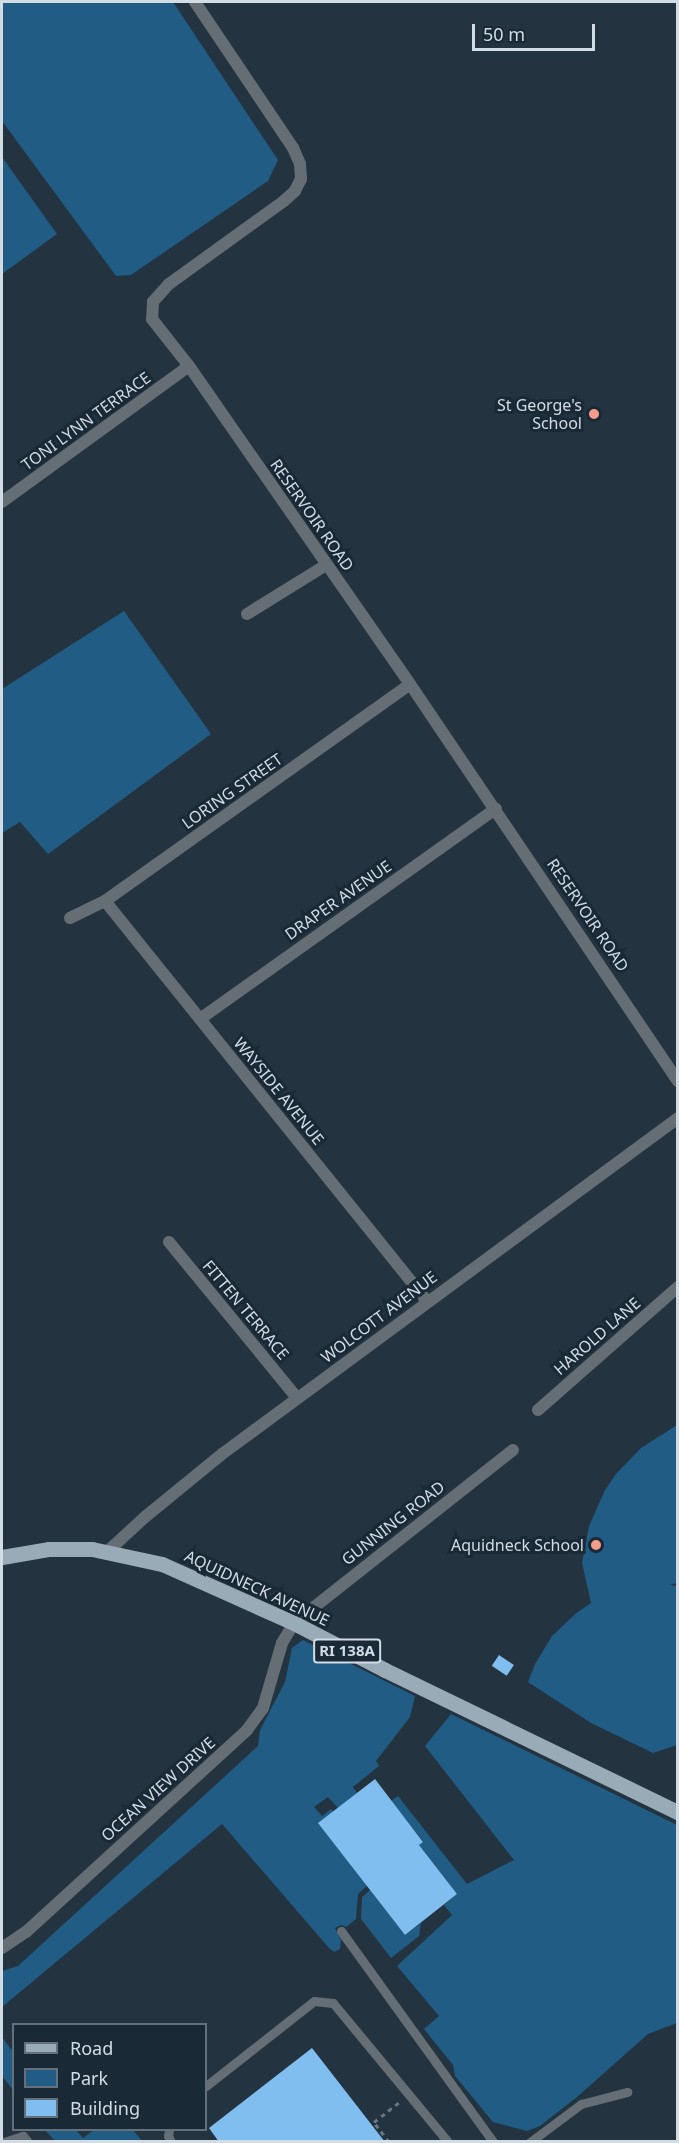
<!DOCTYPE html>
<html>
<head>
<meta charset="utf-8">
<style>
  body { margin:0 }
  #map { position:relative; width:679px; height:2143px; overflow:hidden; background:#233340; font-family:"Noto Sans",sans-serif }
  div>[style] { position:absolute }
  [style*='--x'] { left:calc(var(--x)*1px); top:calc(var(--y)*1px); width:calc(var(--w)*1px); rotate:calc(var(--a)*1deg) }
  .green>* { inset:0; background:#215c84 }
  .building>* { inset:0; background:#7fbeef; transform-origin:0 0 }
  .path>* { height:3px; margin-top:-1.5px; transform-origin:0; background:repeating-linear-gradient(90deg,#687681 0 4.5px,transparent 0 9px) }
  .service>* { height:9px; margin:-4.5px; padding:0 4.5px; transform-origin:4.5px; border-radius:4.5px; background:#666e75 }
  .minor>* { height:12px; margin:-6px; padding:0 6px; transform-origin:6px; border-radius:6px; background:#666e75 }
  .tertiary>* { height:12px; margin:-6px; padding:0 6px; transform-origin:6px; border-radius:6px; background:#666e75 }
  .primary>* { height:15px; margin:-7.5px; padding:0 7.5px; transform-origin:7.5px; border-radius:7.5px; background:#9aabb8 }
  .dots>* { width:16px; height:16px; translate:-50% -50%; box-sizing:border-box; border:3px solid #1a2936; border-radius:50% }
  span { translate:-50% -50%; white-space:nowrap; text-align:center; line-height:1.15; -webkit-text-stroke:6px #1a2936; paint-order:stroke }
  .shield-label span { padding:2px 4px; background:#1a2936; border:2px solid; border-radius:4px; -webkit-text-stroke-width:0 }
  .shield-label { font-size:15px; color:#d2dce5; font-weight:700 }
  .poi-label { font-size:16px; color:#d2dce5 }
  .right { translate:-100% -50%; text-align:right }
  .street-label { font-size:16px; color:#d2dce5 }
  .frame { position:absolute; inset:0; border:3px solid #d2dce5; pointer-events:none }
  .legend { position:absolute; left:12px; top:2023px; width:195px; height:108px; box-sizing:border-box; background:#1a2936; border:2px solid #64717c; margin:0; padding:8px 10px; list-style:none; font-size:18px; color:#d2dce5 }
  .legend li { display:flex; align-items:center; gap:12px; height:30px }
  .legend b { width:30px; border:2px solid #64717c }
  .scale { position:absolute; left:472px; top:24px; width:123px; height:27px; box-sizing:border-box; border:3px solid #d2dce5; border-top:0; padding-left:8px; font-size:18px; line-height:21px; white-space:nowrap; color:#d2dce5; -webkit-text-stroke:4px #1a2936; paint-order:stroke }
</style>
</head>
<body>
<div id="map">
  <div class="green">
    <i style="clip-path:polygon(2px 2px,173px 2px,278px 160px,268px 181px,131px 275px,116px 276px,2px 121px)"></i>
    <i style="clip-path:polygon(2px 157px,57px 234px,2px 274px)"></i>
    <i style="clip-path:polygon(124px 611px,211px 734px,48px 854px,20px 822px,2px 833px,2px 689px)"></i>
    <i style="clip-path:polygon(677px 1425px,677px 1583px,669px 1585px,677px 1586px,677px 1745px,653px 1753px,591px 1723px,528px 1682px,535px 1664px,552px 1636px,575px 1614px,591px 1603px,582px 1563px,589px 1526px,605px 1490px,616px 1474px,641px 1448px)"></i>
    <i style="clip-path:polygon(303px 1640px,415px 1696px,410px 1717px,376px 1761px,379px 1766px,353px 1787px,357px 1793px,338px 1808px,328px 1797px,314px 1807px,322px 1816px,331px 1809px,333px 1812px,367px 1886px,358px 1894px,356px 1919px,346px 1927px,341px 1925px,335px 1928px,341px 1940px,340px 1949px,334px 1952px,329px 1948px,222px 1824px,2px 2007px,2px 1971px,18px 1966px,258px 1746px,260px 1730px,285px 1682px,292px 1648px)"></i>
    <i style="clip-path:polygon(451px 1714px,677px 1825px,677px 2023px,648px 2034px,577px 2097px,540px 2126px,527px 2131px,493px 2122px,455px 2076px,453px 2065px,424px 2029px,439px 2016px,397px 1966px,452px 1915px,444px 1905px,457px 1894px,422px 1849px,417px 1847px,423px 1841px,391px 1801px,398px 1796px,467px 1884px,514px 1860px,425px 1746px)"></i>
    <i style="clip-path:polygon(370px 1890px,405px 1935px,421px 1923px,419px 1936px,391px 1958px,361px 1919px,362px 1897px)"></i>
    <i style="clip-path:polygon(2px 2037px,13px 2052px,13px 2090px,2px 2076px)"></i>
    <i style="clip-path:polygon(45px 2130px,76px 2130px,83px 2138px,94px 2130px,133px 2130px,142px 2141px,55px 2141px)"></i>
  </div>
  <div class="building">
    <i style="left:499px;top:1655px;width:18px;height:13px;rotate:34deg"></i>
    <i style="clip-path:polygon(375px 1779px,423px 1842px,419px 1845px,457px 1894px,405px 1935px,318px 1823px)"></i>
    <i style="clip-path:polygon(312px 2048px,385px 2142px,219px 2142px,209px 2128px)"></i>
  </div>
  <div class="path">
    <i style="--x:389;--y:2142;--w:25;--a:-127"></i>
    <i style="--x:374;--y:2122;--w:33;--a:-38"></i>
  </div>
  <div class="service">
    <i style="--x:341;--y:1931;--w:260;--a:54.2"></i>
    <i style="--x:206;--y:2086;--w:137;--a:-38.2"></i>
    <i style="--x:314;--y:2001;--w:19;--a:6"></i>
    <i style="--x:333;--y:2003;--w:180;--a:50.4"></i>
    <i style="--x:169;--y:2130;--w:6;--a:99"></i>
    <i style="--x:168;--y:2136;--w:7;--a:63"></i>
    <i style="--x:4;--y:2142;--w:20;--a:-18"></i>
    <i style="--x:23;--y:2136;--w:8;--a:50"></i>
    <i style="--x:530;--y:2142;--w:64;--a:-36.7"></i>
    <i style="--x:581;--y:2104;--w:48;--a:-14.6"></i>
  </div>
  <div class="minor">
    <i style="--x:195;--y:2;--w:176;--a:56.1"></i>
    <i style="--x:293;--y:148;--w:17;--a:66"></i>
    <i style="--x:300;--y:164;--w:15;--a:86"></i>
    <i style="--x:301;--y:179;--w:13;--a:117"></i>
    <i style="--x:295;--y:191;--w:15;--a:138"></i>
    <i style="--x:284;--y:201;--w:142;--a:144.2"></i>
    <i style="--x:169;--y:284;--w:24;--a:132"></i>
    <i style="--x:153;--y:302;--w:17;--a:93"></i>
    <i style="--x:152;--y:319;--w:60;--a:51.8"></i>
    <i style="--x:189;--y:366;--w:387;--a:55.2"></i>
    <i style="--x:410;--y:684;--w:479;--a:56"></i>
    <i style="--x:2;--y:502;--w:231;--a:-36"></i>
    <i style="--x:247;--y:614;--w:93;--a:-31.8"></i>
    <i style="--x:105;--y:901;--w:514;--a:51.17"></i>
    <i style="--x:70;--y:918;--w:39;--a:-26"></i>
    <i style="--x:105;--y:901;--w:374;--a:-35.4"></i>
    <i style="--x:200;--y:1019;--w:363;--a:-35.4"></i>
    <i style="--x:169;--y:1242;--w:202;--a:50.6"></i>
    <i style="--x:538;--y:1410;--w:186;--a:-41.3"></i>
    <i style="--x:2;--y:1948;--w:29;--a:-34"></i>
    <i style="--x:26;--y:1932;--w:299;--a:-42.4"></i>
    <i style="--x:247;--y:1730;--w:27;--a:-54"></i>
    <i style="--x:263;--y:1708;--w:68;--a:-73.7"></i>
    <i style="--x:282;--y:1643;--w:23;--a:-59"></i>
    <i style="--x:294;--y:1623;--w:279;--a:-38.3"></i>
  </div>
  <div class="tertiary">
    <i style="--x:108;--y:1551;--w:50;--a:-42.6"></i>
    <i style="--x:145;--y:1517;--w:99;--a:-39.3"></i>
    <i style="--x:222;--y:1454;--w:566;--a:-36.38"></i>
  </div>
  <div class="primary">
    <i style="--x:2;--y:1557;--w:48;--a:-9.7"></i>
    <i style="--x:49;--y:1549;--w:43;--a:0"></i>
    <i style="--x:92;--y:1549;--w:72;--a:12.1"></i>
    <i style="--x:162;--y:1564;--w:145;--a:24.1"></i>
    <i style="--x:294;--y:1623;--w:102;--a:27.3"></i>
    <i style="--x:385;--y:1670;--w:326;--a:25.9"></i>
  </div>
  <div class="dots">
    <i style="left:594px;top:414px;background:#f49d8b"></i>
    <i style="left:596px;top:1545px;background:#f49d8b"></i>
  </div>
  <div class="shield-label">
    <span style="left:347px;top:1651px">RI 138A</span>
  </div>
  <div class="poi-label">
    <span class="right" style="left:582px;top:414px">St George's<br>School</span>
    <span class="right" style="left:584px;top:1545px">Aquidneck School</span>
  </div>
  <div class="street-label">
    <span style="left:86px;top:421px;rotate:-36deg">TONI LYNN TERRACE</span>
    <span style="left:312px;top:515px;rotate:55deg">RESERVOIR ROAD</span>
    <span style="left:232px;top:791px;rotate:-35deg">LORING STREET</span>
    <span style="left:338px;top:900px;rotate:-35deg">DRAPER AVENUE</span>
    <span style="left:588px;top:915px;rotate:56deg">RESERVOIR ROAD</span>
    <span style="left:279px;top:1091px;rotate:51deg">WAYSIDE AVENUE</span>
    <span style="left:246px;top:1310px;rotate:50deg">FITTEN TERRACE</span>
    <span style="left:379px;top:1317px;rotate:-37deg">WOLCOTT AVENUE</span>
    <span style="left:597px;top:1336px;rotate:-41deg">HAROLD LANE</span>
    <span style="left:393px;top:1523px;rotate:-38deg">GUNNING ROAD</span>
    <span style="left:257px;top:1588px;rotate:25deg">AQUIDNECK AVENUE</span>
    <span style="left:158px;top:1789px;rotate:-42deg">OCEAN VIEW DRIVE</span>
  </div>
  <div class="frame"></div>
  <ul class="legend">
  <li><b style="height:8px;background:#9aabb8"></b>Road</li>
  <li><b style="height:16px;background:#215c84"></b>Park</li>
  <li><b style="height:16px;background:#7fbeef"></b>Building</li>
  </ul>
  <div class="scale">50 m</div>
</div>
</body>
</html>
